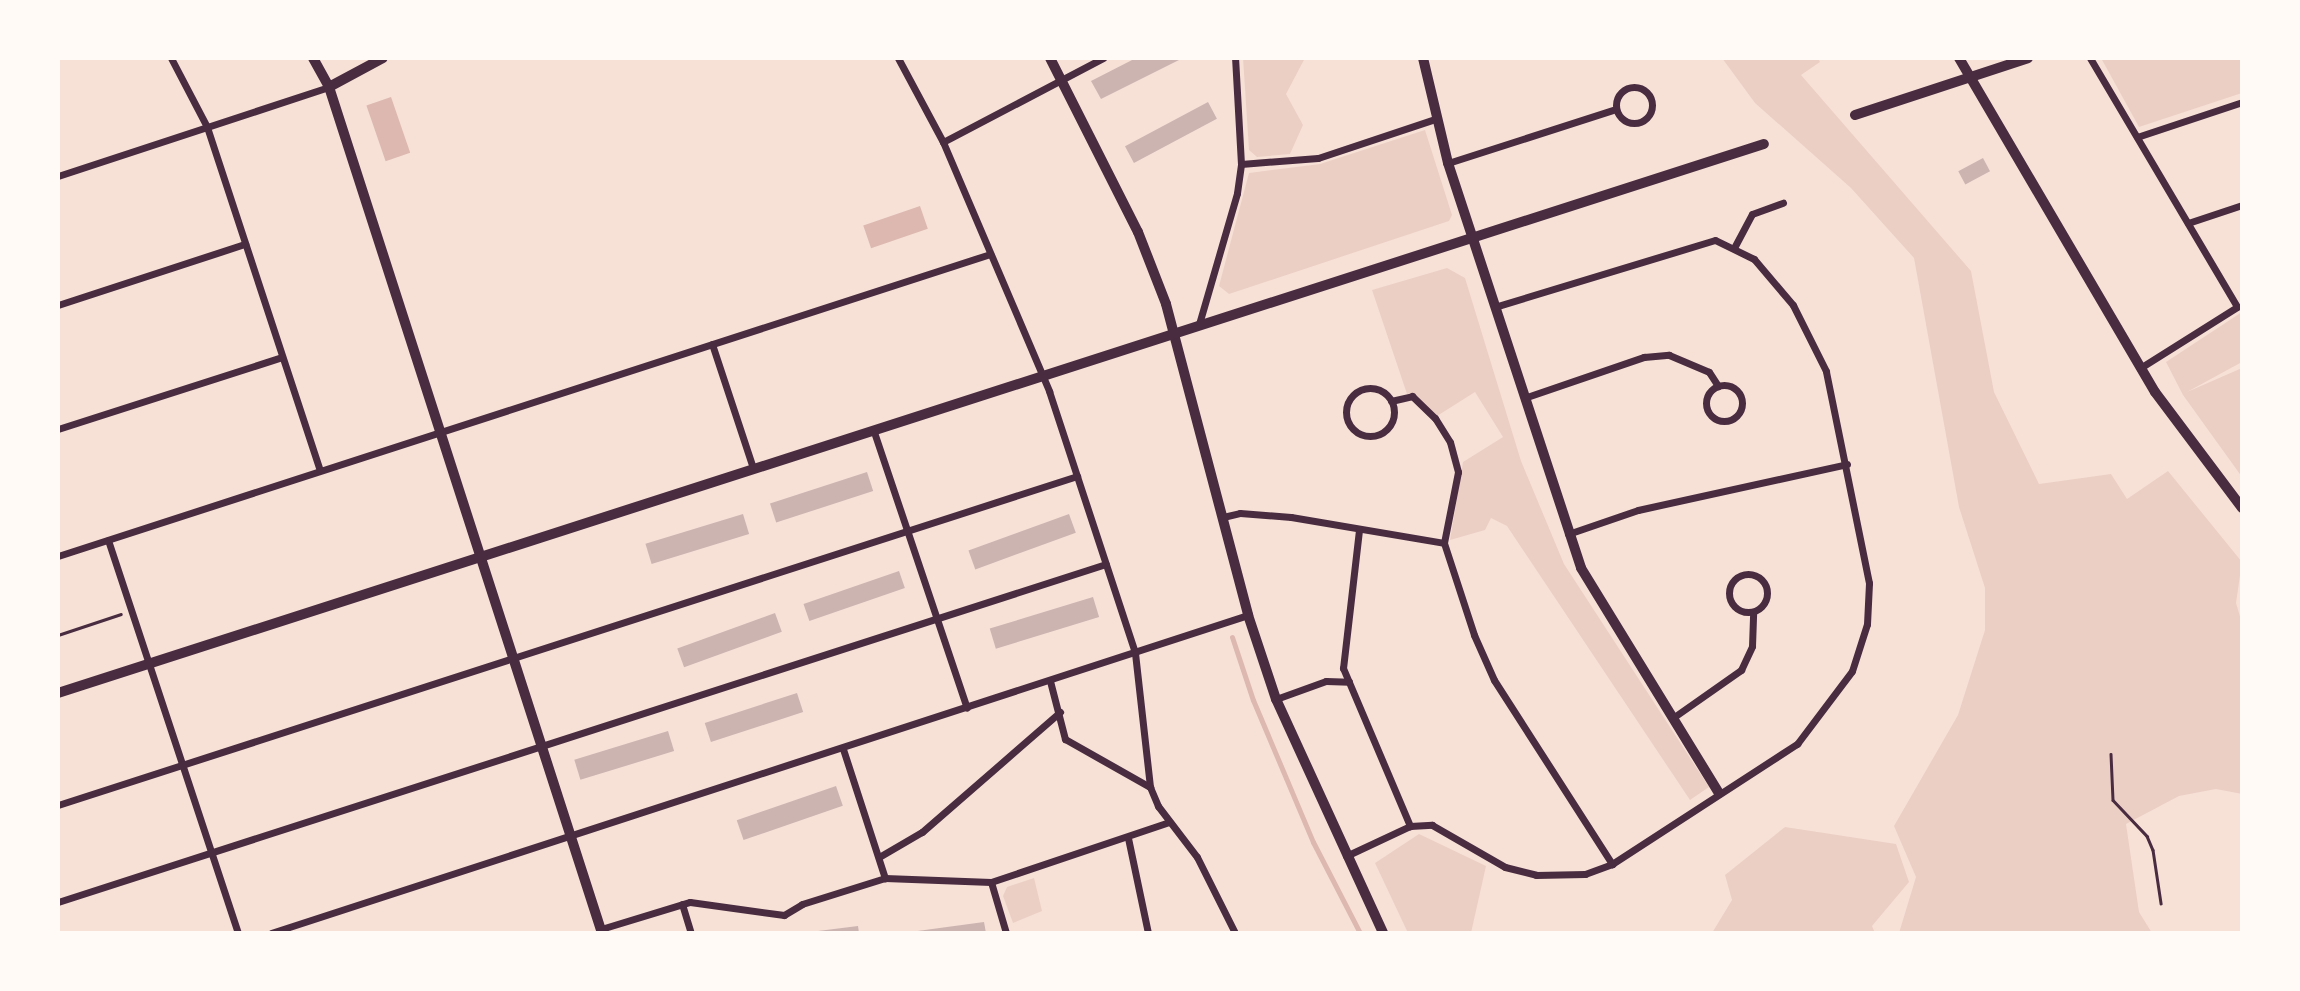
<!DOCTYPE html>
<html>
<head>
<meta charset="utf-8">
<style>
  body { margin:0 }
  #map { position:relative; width:2300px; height:991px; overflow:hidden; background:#f7e1d7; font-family:"Archivo Narrow",sans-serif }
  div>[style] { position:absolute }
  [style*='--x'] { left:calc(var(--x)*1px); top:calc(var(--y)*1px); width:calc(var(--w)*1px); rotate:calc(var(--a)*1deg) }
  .green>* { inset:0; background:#ebcfc5 }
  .water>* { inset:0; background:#dcb8b0; transform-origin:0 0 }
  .stream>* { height:5px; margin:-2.5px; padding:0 2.5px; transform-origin:2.5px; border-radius:2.5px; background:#dcb8b0 }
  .building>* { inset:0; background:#ccb4b1; transform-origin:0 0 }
  .path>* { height:2.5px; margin:-1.25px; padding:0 1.25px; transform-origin:1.25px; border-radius:1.25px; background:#4a2c40 }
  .minor>* { height:7px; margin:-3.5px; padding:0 3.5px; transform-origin:3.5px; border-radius:3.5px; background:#4a2c40 }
  .minor>.ring { margin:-3.5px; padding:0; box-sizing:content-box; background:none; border:7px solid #4a2c40; border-radius:50% }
  .tertiary>* { height:10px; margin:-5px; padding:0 5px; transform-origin:5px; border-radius:5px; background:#4a2c40 }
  span { translate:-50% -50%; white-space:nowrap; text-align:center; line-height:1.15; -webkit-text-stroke:5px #fffaf5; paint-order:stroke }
  .frame { position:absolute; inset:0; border:60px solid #fffaf5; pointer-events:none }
</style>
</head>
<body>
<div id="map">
  <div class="green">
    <i style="clip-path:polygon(1243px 58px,1305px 58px,1286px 94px,1303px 125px,1290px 154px,1257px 157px,1249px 150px)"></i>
    <i style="clip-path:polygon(1722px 58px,1818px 58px,1820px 62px,1801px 75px,1971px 271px,1994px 392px,2039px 484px,2111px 474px,2127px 499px,2168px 471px,2242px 562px,2236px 603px,2242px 623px,2242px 794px,2216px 789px,2179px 796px,2126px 824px,2139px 912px,2152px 933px,1899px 933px,1916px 877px,1894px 826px,1958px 715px,1985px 630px,1985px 588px,1959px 507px,1914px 258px,1851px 188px,1755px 103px)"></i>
    <i style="clip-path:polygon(2101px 58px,2242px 58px,2242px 93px,2139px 127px)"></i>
    <i style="clip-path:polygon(1425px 130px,1452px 215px,1449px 221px,1229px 294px,1219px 286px,1249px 173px,1320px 164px)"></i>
    <i style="clip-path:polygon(1447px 268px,1465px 278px,1521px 461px,1564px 564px,1709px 787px,1690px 800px,1507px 526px,1491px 518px,1485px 530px,1450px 540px,1463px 462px,1503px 437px,1475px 392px,1437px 416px,1412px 393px,1407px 394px,1372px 290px)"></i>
    <i style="clip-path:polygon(2242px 312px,2242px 362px,2187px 392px,2242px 368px,2242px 477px,2183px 395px,2166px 362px)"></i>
    <i style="clip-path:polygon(1785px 827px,1896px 844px,1909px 882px,1872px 926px,1875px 933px,1712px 933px,1732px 900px,1725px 875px)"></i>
    <i style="clip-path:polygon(1419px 834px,1486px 866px,1471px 933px,1408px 933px,1375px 863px)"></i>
    <i style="clip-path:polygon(1034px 878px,1042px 911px,1013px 923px,1003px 896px,1007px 887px)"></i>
  </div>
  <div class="water">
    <i style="left:391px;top:97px;width:59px;height:26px;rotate:71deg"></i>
    <i style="left:920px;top:206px;width:24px;height:60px;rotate:71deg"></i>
  </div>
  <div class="stream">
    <i style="--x:1232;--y:637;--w:66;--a:71.6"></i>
    <i style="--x:1253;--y:700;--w:154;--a:67.1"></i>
    <i style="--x:1313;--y:842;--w:102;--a:62.7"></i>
  </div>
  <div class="building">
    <i style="clip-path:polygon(1136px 58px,1183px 58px,1101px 99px,1091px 81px)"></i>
    <i style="left:1208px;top:102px;width:19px;height:94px;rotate:62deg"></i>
    <i style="left:1983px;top:158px;width:15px;height:28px;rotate:62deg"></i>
    <i style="left:867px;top:472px;width:20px;height:102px;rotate:72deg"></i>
    <i style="left:743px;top:514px;width:21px;height:102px;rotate:73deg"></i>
    <i style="left:1069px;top:514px;width:20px;height:107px;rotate:70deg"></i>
    <i style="left:899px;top:571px;width:18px;height:101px;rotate:71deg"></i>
    <i style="left:1093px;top:597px;width:21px;height:108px;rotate:73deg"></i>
    <i style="left:775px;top:613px;width:20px;height:104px;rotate:70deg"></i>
    <i style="left:797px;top:693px;width:20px;height:97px;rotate:72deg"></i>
    <i style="left:668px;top:731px;width:21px;height:98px;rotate:73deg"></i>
    <i style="left:836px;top:786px;width:21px;height:105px;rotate:71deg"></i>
    <i style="clip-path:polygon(984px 922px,986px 933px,910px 933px,910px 932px)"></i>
    <i style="clip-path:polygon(858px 926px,859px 933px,810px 933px,810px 932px)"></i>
  </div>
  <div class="path">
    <i style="--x:58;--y:635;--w:66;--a:-18.4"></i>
    <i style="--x:2111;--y:754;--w:46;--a:87.5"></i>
    <i style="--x:2113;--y:800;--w:50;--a:46.6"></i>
    <i style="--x:2147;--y:836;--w:15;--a:67"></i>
    <i style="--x:2153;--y:850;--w:54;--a:81.4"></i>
  </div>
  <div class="minor">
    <i style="--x:171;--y:58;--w:78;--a:62.4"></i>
    <i style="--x:207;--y:127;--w:361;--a:71.8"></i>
    <i style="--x:898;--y:58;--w:95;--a:61.8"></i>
    <i style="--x:943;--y:142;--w:271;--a:66.9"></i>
    <i style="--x:1049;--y:391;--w:276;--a:71.8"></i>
    <i style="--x:1135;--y:653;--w:135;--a:83.6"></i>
    <i style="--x:1150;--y:787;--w:21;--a:67"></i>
    <i style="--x:1158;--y:806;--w:64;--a:52.6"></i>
    <i style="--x:1197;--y:857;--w:85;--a:63.4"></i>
    <i style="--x:2090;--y:58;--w:289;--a:59.4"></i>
    <i style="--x:2237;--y:307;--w:115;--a:147.8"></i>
    <i class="ring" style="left:1616px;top:87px;width:29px;height:29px"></i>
    <i style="--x:2137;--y:137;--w:111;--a:-18.4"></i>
    <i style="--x:943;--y:142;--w:181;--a:-27.7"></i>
    <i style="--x:1448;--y:163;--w:176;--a:-17.8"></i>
    <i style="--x:1241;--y:164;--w:77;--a:-4.5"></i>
    <i style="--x:1318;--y:158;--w:123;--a:-18.4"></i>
    <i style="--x:58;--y:176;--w:285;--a:-18.2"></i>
    <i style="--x:2188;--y:223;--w:57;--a:-18.4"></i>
    <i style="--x:1735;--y:246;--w:36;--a:-62"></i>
    <i style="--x:1752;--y:214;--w:33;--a:-20"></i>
    <i style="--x:58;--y:305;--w:197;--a:-18.1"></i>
    <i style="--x:1199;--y:324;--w:136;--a:-73.8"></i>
    <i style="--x:1237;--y:193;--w:29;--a:-82"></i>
    <i style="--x:1241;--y:164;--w:106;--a:-93.2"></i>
    <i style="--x:712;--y:344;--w:131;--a:71.7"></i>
    <i class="ring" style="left:1706px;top:385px;width:29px;height:29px"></i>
    <i class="ring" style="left:1346px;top:388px;width:41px;height:41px"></i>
    <i style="--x:1524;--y:398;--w:127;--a:-18.9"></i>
    <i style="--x:1644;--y:357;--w:25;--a:-5"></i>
    <i style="--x:1669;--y:355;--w:43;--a:23"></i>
    <i style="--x:1709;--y:372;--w:17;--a:57"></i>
    <i style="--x:1391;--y:401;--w:22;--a:-13"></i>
    <i style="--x:1412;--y:396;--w:32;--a:44"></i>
    <i style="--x:1435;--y:418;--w:28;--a:58"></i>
    <i style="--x:1450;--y:442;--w:31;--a:75"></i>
    <i style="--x:1458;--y:472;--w:72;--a:101.2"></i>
    <i style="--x:1444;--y:543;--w:97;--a:71.9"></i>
    <i style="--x:1474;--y:635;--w:49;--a:66"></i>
    <i style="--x:1494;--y:680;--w:219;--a:57.3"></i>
    <i style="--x:58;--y:429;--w:235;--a:-17.8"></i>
    <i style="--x:873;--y:429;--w:294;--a:71.4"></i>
    <i style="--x:1223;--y:517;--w:17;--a:-13"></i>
    <i style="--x:1240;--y:513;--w:51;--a:4.5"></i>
    <i style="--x:1291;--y:517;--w:155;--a:9.6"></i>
    <i style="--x:1359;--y:530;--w:139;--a:96.6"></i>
    <i style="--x:1343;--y:668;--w:172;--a:67"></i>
    <i style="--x:1568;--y:534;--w:74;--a:-18.9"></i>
    <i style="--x:1638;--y:510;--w:214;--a:-12.4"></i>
    <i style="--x:108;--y:540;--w:414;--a:71.7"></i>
    <i style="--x:58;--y:556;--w:980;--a:-17.95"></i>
    <i class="ring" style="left:1729px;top:574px;width:31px;height:31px"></i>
    <i style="--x:1050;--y:681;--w:60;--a:75.5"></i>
    <i style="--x:1065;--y:739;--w:98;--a:29.5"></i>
    <i style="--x:1276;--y:699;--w:53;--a:-19.8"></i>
    <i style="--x:1326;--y:681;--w:23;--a:2"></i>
    <i style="--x:1674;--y:717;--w:82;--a:-35"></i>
    <i style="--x:1741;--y:670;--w:26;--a:-65"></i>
    <i style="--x:1752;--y:646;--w:34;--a:-88"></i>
    <i style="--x:843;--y:749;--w:136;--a:72"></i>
    <i style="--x:58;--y:805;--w:1071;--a:-17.89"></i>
    <i style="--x:1128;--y:838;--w:97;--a:78.1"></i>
    <i style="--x:1346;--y:856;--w:71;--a:-25.1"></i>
    <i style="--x:1410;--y:826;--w:22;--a:-3"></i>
    <i style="--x:1432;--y:825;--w:84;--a:29.9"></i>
    <i style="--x:1505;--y:867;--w:32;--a:14"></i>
    <i style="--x:1536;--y:875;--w:49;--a:-1.2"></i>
    <i style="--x:1585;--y:874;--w:29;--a:-20"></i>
    <i style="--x:1612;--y:864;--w:221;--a:-33"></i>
    <i style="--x:1797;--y:744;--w:91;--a:-53"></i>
    <i style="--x:1852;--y:671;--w:49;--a:-72.3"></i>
    <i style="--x:1867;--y:624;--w:41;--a:-87.2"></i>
    <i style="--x:1869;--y:583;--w:216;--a:-101.5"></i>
    <i style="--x:1826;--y:371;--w:74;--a:-116.6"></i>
    <i style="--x:1793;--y:305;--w:60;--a:-130.3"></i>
    <i style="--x:1754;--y:259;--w:43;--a:-154"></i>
    <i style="--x:1715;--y:240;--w:230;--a:163.1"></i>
    <i style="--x:879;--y:857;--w:50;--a:-30.2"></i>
    <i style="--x:922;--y:832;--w:183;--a:-41"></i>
    <i style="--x:991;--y:882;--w:53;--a:73.6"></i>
    <i style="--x:58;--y:902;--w:1101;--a:-17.88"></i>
    <i style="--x:682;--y:904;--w:30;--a:73"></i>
    <i style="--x:601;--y:929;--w:93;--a:-16.9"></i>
    <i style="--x:690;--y:902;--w:95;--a:7.9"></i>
    <i style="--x:784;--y:915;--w:21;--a:-31"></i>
    <i style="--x:802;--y:904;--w:87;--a:-17.4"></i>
    <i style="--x:885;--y:878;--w:106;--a:2.2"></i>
    <i style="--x:991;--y:882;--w:188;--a:-18.6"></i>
    <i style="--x:271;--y:933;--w:1027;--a:-18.03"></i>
  </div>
  <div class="tertiary">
    <i style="--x:313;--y:58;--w:33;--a:61"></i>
    <i style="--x:329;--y:87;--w:889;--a:72.12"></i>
    <i style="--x:1050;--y:58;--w:195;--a:63.2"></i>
    <i style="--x:1138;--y:232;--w:77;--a:68.7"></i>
    <i style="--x:1166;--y:304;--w:322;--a:75.2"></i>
    <i style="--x:1248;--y:615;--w:89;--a:71.6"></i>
    <i style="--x:1276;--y:699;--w:257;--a:65.4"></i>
    <i style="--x:1423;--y:58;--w:108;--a:76.6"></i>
    <i style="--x:1448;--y:163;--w:426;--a:71.8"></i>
    <i style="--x:1581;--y:568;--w:264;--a:58.5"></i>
    <i style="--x:1959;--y:58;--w:387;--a:59.6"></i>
    <i style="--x:2155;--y:392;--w:145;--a:53.1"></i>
    <i style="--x:329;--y:87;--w:61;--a:-28.2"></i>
    <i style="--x:1855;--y:115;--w:182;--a:-18.2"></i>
    <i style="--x:58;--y:693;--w:1792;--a:-17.84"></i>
  </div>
  <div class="frame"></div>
</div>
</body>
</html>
